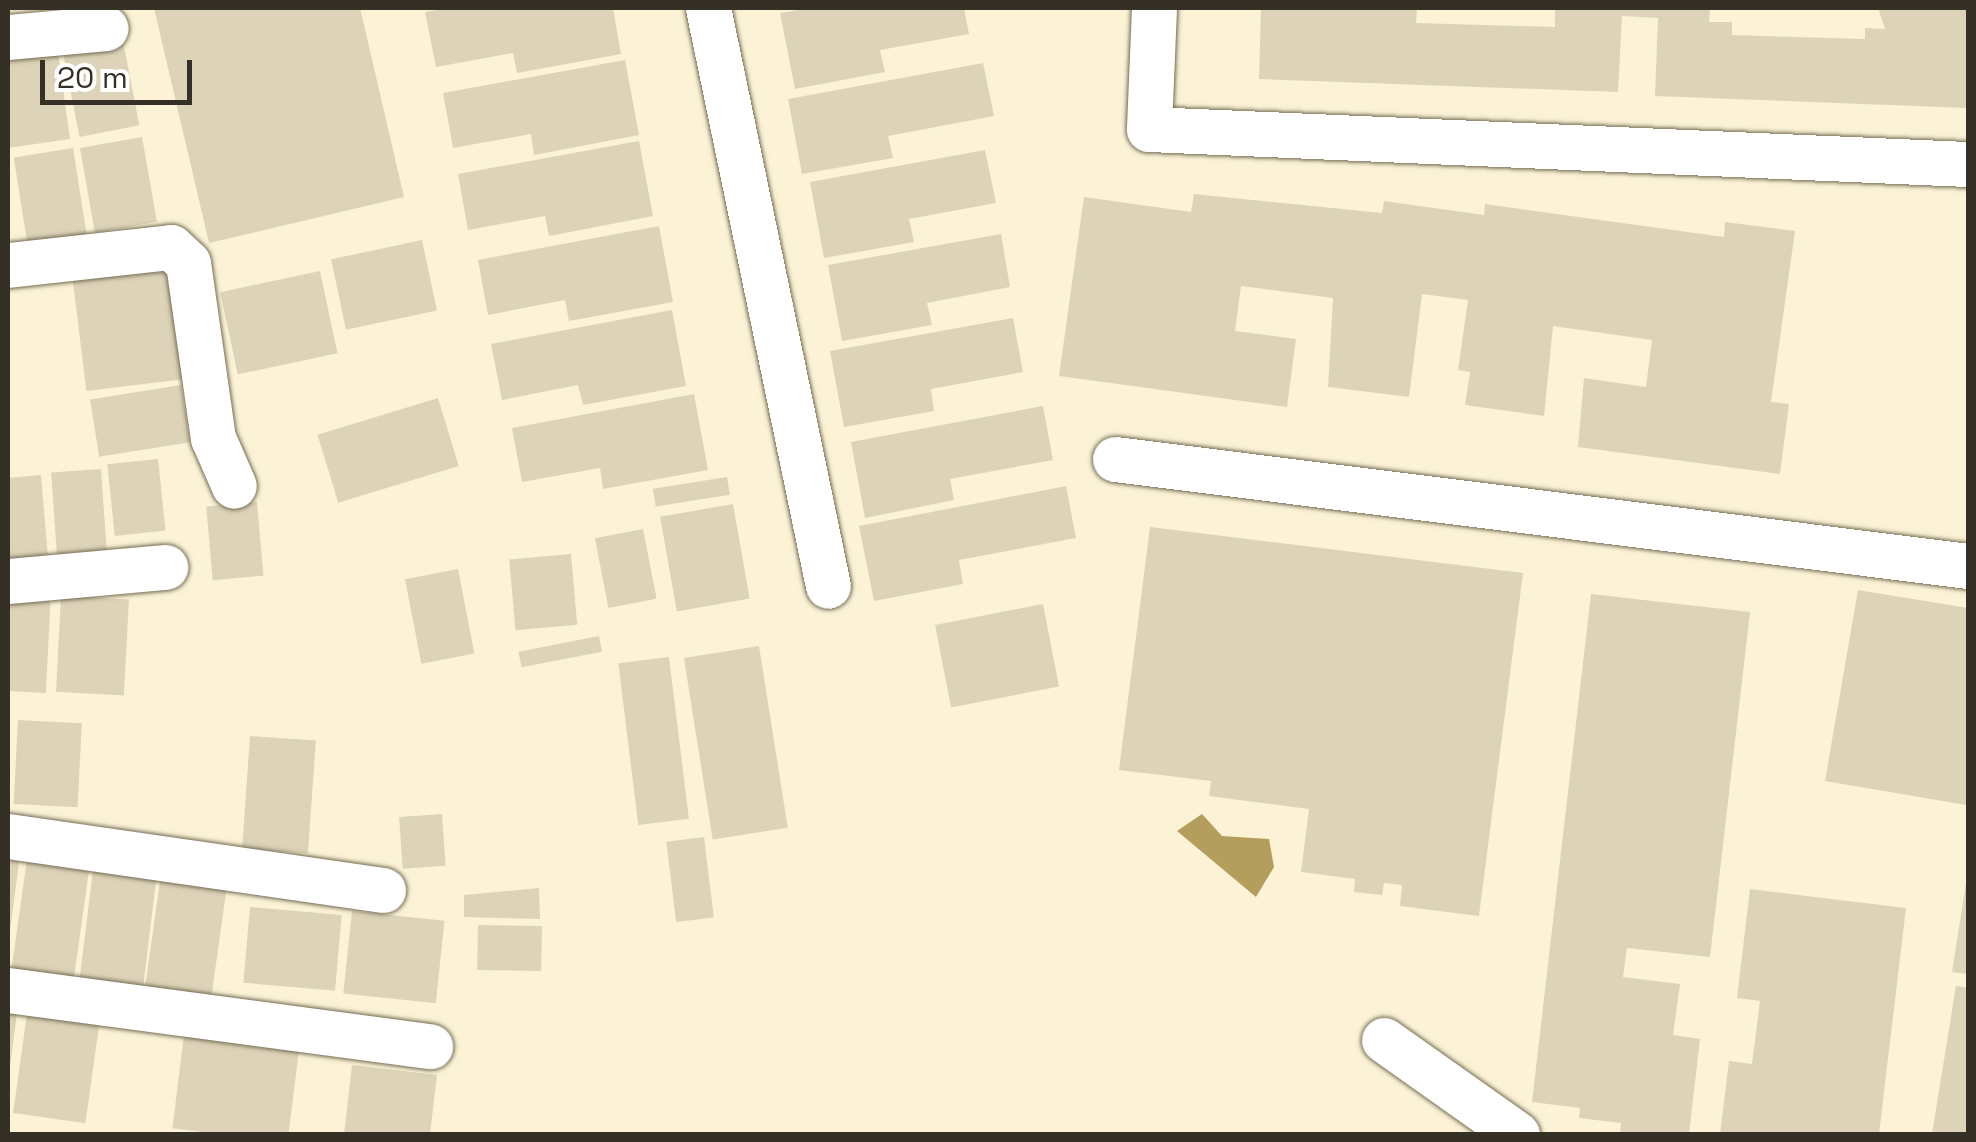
<!DOCTYPE html>
<html>
<head>
<meta charset="utf-8">
<style>
  body { margin:0 }
  #map { position:relative; width:1976px; height:1142px; overflow:hidden; background:#fcf3d7; font-family:"Space Grotesk",sans-serif }
  div>[style] { position:absolute }
  [style*='--x'] { left:calc(var(--x)*1px); top:calc(var(--y)*1px); width:calc(var(--w)*1px); rotate:calc(var(--a)*1deg) }
  .water>* { inset:0; background:#b49e5e }
  .building>* { inset:0; background:#ddd3b8; transform-origin:0 0 }
  .roads { filter:drop-shadow(0 0 2px #756c54) drop-shadow(0 0 2px #756c54) }
  .street>* { height:45px; margin:-22.5px; padding:0 22.5px; transform-origin:22.5px; border-radius:22.5px; background:#fff }
  span { translate:-50% -50%; white-space:nowrap; text-align:center; line-height:1.15; -webkit-text-stroke:8px #fff; paint-order:stroke }
  .frame { position:absolute; inset:0; border:10px solid #343026; pointer-events:none }
  .scale { position:absolute; left:40px; top:60px; width:152px; height:45px; box-sizing:border-box; border:5px solid #343026; border-top:0; padding-left:12px; font-size:30px; line-height:35px; white-space:nowrap; color:#343026; -webkit-text-stroke:8px #fff; paint-order:stroke }
</style>
</head>
<body>
<div id="map">
  <div class="water">
    <i style="clip-path:polygon(1202px 814px,1222px 836px,1269px 839px,1274px 867px,1256px 897px,1177px 831px)"></i>
  </div>
  <div class="building">
    <i style="clip-path:polygon(154px 8px,360px 8px,404px 197px,209px 243px)"></i>
    <i style="clip-path:polygon(450px 8px,613px 8px,621px 54px,517px 73px,513px 53px,436px 67px,425px 12px)"></i>
    <i style="clip-path:polygon(810px 8px,964px 8px,969px 34px,880px 50px,885px 72px,795px 89px,780px 13px)"></i>
    <i style="clip-path:polygon(1261px 8px,1398px 8px,1417px 9px,1416px 23px,1555px 27px,1555px 10px,1570px 8px,1710px 8px,1709px 22px,1732px 22px,1732px 35px,1865px 39px,1865px 28px,1885px 29px,1878px 8px,1968px 8px,1968px 108px,1655px 96px,1658px 18px,1622px 16px,1618px 92px,1259px 79px)"></i>
    <i style="left:122px;top:36px;width:91px;height:61px;rotate:79deg"></i>
    <i style="clip-path:polygon(58px 52px,70px 139px,8px 148px,8px 59px)"></i>
    <i style="clip-path:polygon(625px 60px,639px 135px,534px 155px,531px 134px,453px 148px,443px 93px)"></i>
    <i style="clip-path:polygon(983px 63px,994px 116px,888px 136px,893px 158px,802px 174px,788px 99px)"></i>
    <i style="left:142px;top:137px;width:86px;height:63px;rotate:80deg"></i>
    <i style="clip-path:polygon(639px 141px,653px 216px,549px 236px,545px 216px,468px 230px,458px 174px)"></i>
    <i style="left:73px;top:148px;width:87px;height:60px;rotate:81deg"></i>
    <i style="clip-path:polygon(985px 150px,996px 203px,909px 219px,914px 242px,824px 258px,810px 182px)"></i>
    <i style="clip-path:polygon(1194px 194px,1382px 213px,1384px 201px,1484px 215px,1485px 204px,1724px 237px,1725px 222px,1795px 231px,1771px 402px,1789px 404px,1780px 474px,1578px 447px,1584px 378px,1646px 387px,1652px 340px,1553px 326px,1544px 416px,1465px 405px,1470px 372px,1458px 370px,1468px 300px,1422px 294px,1409px 397px,1328px 387px,1333px 298px,1241px 286px,1235px 331px,1296px 339px,1287px 407px,1059px 376px,1084px 197px,1191px 212px)"></i>
    <i style="clip-path:polygon(659px 226px,673px 302px,569px 321px,565px 300px,488px 315px,478px 260px)"></i>
    <i style="clip-path:polygon(1001px 234px,1010px 287px,927px 303px,932px 325px,842px 341px,828px 265px)"></i>
    <i style="left:422px;top:240px;width:72px;height:93px;rotate:78deg"></i>
    <i style="left:169px;top:268px;width:112px;height:97px;rotate:83deg"></i>
    <i style="left:320px;top:271px;width:84px;height:102px;rotate:78deg"></i>
    <i style="clip-path:polygon(672px 310px,686px 386px,583px 405px,578px 385px,502px 400px,491px 344px)"></i>
    <i style="clip-path:polygon(1013px 318px,1023px 372px,931px 389px,934px 411px,844px 427px,830px 351px)"></i>
    <i style="left:181px;top:385px;width:58px;height:92px;rotate:81deg"></i>
    <i style="clip-path:polygon(694px 394px,708px 470px,603px 489px,600px 468px,522px 482px,512px 428px)"></i>
    <i style="left:438px;top:398px;width:71px;height:126px;rotate:73deg"></i>
    <i style="clip-path:polygon(1043px 406px,1053px 460px,950px 479px,954px 500px,865px 518px,851px 442px)"></i>
    <i style="left:158px;top:459px;width:72px;height:51px;rotate:84deg"></i>
    <i style="left:101px;top:469px;width:83px;height:50px;rotate:86deg"></i>
    <i style="clip-path:polygon(41px 475px,48px 558px,8px 561px,8px 478px)"></i>
    <i style="left:727px;top:477px;width:18px;height:75px;rotate:81deg"></i>
    <i style="clip-path:polygon(1066px 486px,1076px 538px,959px 560px,963px 584px,874px 601px,859px 526px)"></i>
    <i style="left:257px;top:502px;width:74px;height:51px;rotate:85deg"></i>
    <i style="left:733px;top:504px;width:96px;height:74px;rotate:80deg"></i>
    <i style="clip-path:polygon(1150px 527px,1523px 573px,1479px 916px,1400px 906px,1402px 885px,1384px 883px,1382px 895px,1354px 892px,1355px 879px,1301px 872px,1309px 809px,1209px 796px,1211px 781px,1119px 770px)"></i>
    <i style="left:643px;top:529px;width:71px;height:49px;rotate:79deg"></i>
    <i style="left:571px;top:554px;width:71px;height:62px;rotate:85deg"></i>
    <i style="left:458px;top:569px;width:86px;height:54px;rotate:79deg"></i>
    <i style="clip-path:polygon(1858px 590px,1968px 608px,1966px 805px,1825px 781px)"></i>
    <i style="left:8px;top:592px;width:43px;height:99px;rotate:3deg"></i>
    <i style="clip-path:polygon(1591px 594px,1750px 612px,1710px 957px,1627px 948px,1623px 977px,1680px 984px,1673px 1035px,1700px 1039px,1689px 1134px,1620px 1134px,1621px 1123px,1579px 1118px,1580px 1108px,1532px 1102px)"></i>
    <i style="left:61px;top:596px;width:68px;height:96px;rotate:3deg"></i>
    <i style="left:1043px;top:604px;width:84px;height:110px;rotate:79deg"></i>
    <i style="left:599px;top:636px;width:16px;height:82px;rotate:79deg"></i>
    <i style="left:759px;top:646px;width:184px;height:76px;rotate:81deg"></i>
    <i style="left:669px;top:657px;width:163px;height:51px;rotate:83deg"></i>
    <i style="left:18px;top:720px;width:64px;height:84px;rotate:3deg"></i>
    <i style="left:250px;top:736px;width:66px;height:113px;rotate:4deg"></i>
    <i style="left:442px;top:814px;width:52px;height:43px;rotate:86deg"></i>
    <i style="left:704px;top:837px;width:81px;height:38px;rotate:83deg"></i>
    <i style="left:27px;top:859px;width:63px;height:112px;rotate:8deg"></i>
    <i style="clip-path:polygon(8px 860px,19px 862px,10px 931px,8px 930px)"></i>
    <i style="left:93px;top:870px;width:64px;height:109px;rotate:7deg"></i>
    <i style="left:160px;top:881px;width:67px;height:109px;rotate:8deg"></i>
    <i style="clip-path:polygon(1966px 883px,1968px 883px,1968px 974px,1952px 972px)"></i>
    <i style="clip-path:polygon(539px 888px,540px 919px,464px 917px,464px 895px)"></i>
    <i style="clip-path:polygon(1750px 889px,1906px 908px,1879px 1134px,1720px 1134px,1729px 1061px,1752px 1064px,1760px 1001px,1737px 998px)"></i>
    <i style="left:250px;top:907px;width:92px;height:76px;rotate:5deg"></i>
    <i style="left:352px;top:911px;width:93px;height:83px;rotate:6deg"></i>
    <i style="left:478px;top:925px;width:64px;height:45px;rotate:1deg"></i>
    <i style="clip-path:polygon(1956px 986px,1968px 988px,1968px 1134px,1932px 1134px)"></i>
    <i style="clip-path:polygon(8px 1005px,18px 1006px,10px 1066px,8px 1066px)"></i>
    <i style="left:27px;top:1014px;width:73px;height:100px;rotate:8deg"></i>
    <i style="left:185px;top:1026px;width:116px;height:103px;rotate:7deg"></i>
    <i style="clip-path:polygon(352px 1065px,437px 1075px,430px 1134px,344px 1134px)"></i>
  </div>
  <div class="roads">
    <div class="street">
      <i style="--x:708;--y:8;--w:590;--a:78.27"></i>
      <i style="--x:1154;--y:8;--w:121;--a:92.4"></i>
      <i style="--x:1149;--y:129;--w:820;--a:2.45"></i>
      <i style="--x:8;--y:37;--w:98;--a:-5.2"></i>
      <i style="--x:8;--y:265;--w:164;--a:-6.3"></i>
      <i style="--x:171;--y:247;--w:23;--a:43"></i>
      <i style="--x:188;--y:263;--w:177;--a:81.9"></i>
      <i style="--x:213;--y:438;--w:52;--a:66.4"></i>
      <i style="--x:1115;--y:459;--w:860;--a:7.15"></i>
      <i style="--x:8;--y:581;--w:158;--a:-5.1"></i>
      <i style="--x:8;--y:836;--w:379;--a:8.2"></i>
      <i style="--x:8;--y:990;--w:426;--a:7.6"></i>
      <i style="--x:1384;--y:1040;--w:163;--a:35.3"></i>
    </div>
  </div>
  <div class="frame"></div>
  <div class="scale">20 m</div>
</div>
</body>
</html>
